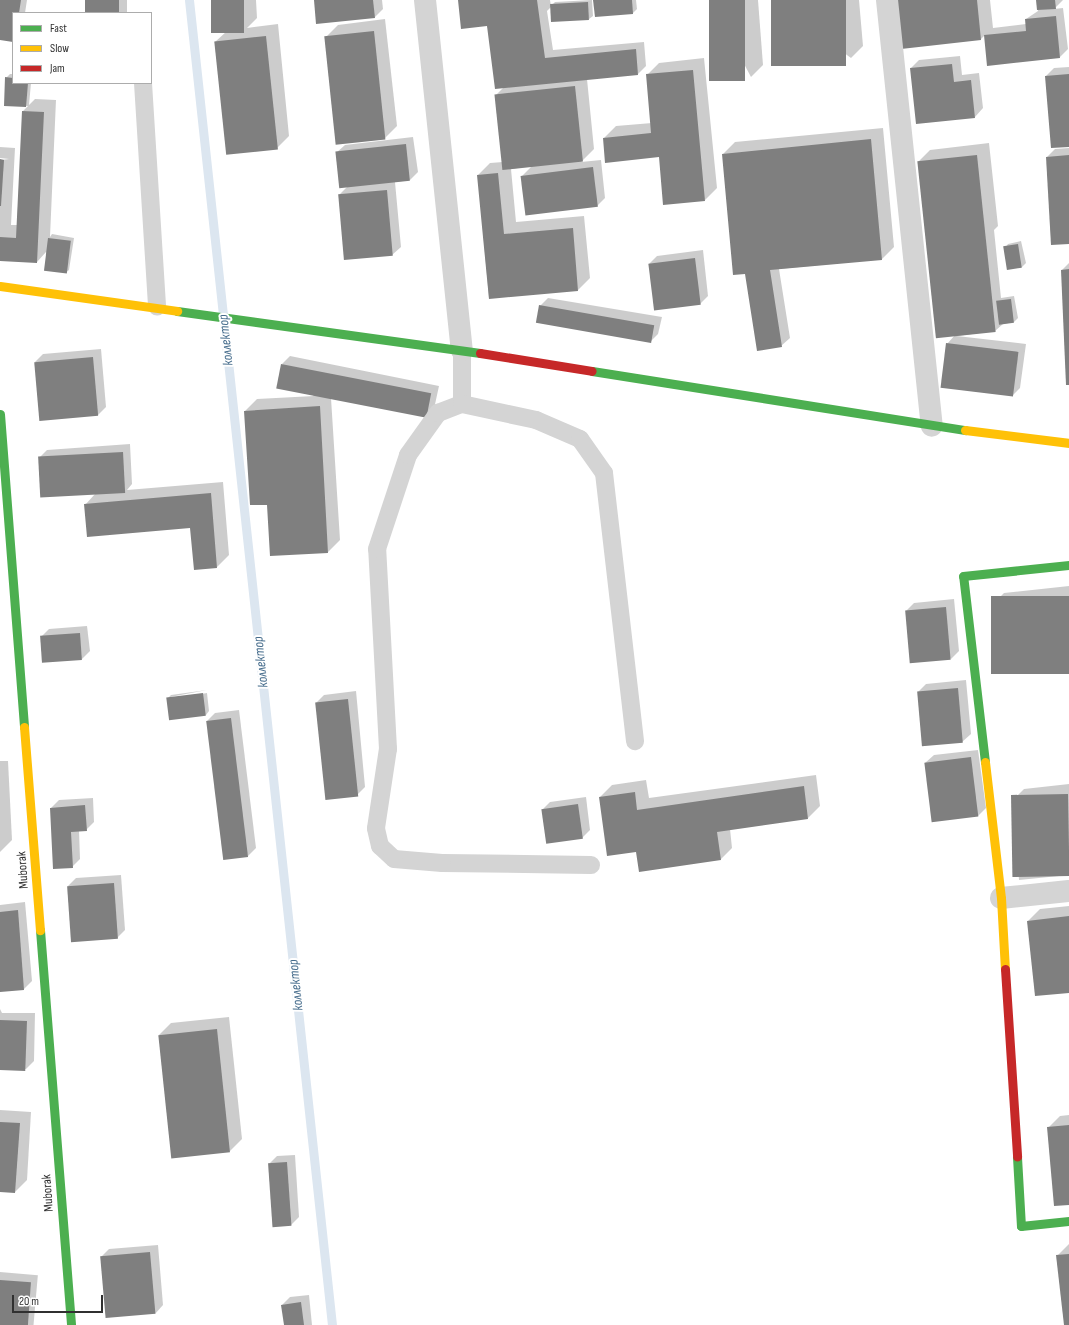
<!DOCTYPE html>
<html>
<head>
<meta charset="utf-8">
<style>
  body { margin:0 }
  #map { position:relative; width:1069px; height:1325px; overflow:hidden; background:#fff; font-family:"Sofia Sans Condensed",sans-serif }
  div>[style] { position:absolute }
  [style*='--x'] { left:calc(var(--x)*1px); top:calc(var(--y)*1px); width:calc(var(--w)*1px); rotate:calc(var(--a)*1deg) }
  .shadow>* { inset:0; background:#0003; transform-origin:0 0 }
  .stream>* { height:9px; margin:-4.5px; padding:0 4.5px; transform-origin:4.5px; border-radius:4.5px; background:#dce6f0 }
  .building>* { inset:0; background:#7f7f7f; transform-origin:0 0 }
  .lane>* { height:18px; margin:-9px; padding:0 9px; transform-origin:9px; border-radius:9px; background:#d4d4d4 }
  .street>* { height:22px; margin:-11px; padding:0 11px; transform-origin:11px; border-radius:11px; background:#d4d4d4 }
  .fast>* { height:9px; margin:-4.5px; padding:0 4.5px; transform-origin:4.5px; border-radius:4.5px; background:#4caf50 }
  .slow>* { height:9px; margin:-4.5px; padding:0 4.5px; transform-origin:4.5px; border-radius:4.5px; background:#ffc107 }
  .jam>* { height:9px; margin:-4.5px; padding:0 4.5px; transform-origin:4.5px; border-radius:4.5px; background:#c62828 }
  span { translate:-50% -50%; white-space:nowrap; text-align:center; line-height:1.15; -webkit-text-stroke:4px #fff; paint-order:stroke }
  .street-label { font-size:13px; color:#303030 }
  .water-label { font-size:14px; color:#446b8b; font-style:italic }
  .legend { position:absolute; left:12px; top:12px; width:140px; height:72px; box-sizing:border-box; background:#fff; border:1px solid #acacac; margin:0; padding:5px 7px; list-style:none; font-size:12px; color:#303030 }
  .legend li { display:flex; align-items:center; gap:8px; height:20px }
  .legend b { width:20px; border:1px solid #acacac }
  .scale { position:absolute; left:12px; top:1295px; width:91px; height:18px; box-sizing:border-box; border:2px solid #303030; border-top:0; padding-left:5px; font-size:12px; line-height:14px; white-space:nowrap; color:#303030; -webkit-text-stroke:3px #fff; paint-order:stroke }
</style>
</head>
<body>
<div id="map">
  <div class="shadow">
    <i style="clip-path:polygon(0 0,27px 0,25px 13px,13px 13px,0 39px)"></i>
    <i style="left:86px;top:0;width:41px;height:13px"></i>
    <i style="clip-path:polygon(212px 0,256px 0,257px 18px,247px 28px,278px 24px,289px 136px,277px 148px,215px 42px,227px 31px)"></i>
    <i style="clip-path:polygon(315px 0,382px 0,383px 9px,375px 17px)"></i>
    <i style="clip-path:polygon(459px 0,550px 0,551px 6px,555px 2px,592px 0,593px 16px,589px 19px,551px 7px,547px 11px,553px 50px,644px 42px,646px 66px,638px 74px,587px 79px,594px 149px,581px 162px,601px 160px,605px 198px,597px 206px,522px 176px,532px 166px,511px 169px,516px 222px,584px 216px,590px 278px,578px 290px,489px 298px,478px 175px,490px 163px,503px 162px,496px 95px,504px 87px,487px 25px)"></i>
    <i style="clip-path:polygon(594px 0,636px 0,637px 9px,633px 13px)"></i>
    <i style="clip-path:polygon(710px 0,758px 0,763px 65px,751px 77px)"></i>
    <i style="clip-path:polygon(772px 0,859px 0,863px 46px,851px 58px)"></i>
    <i style="clip-path:polygon(897px 0,990px 0,993px 28px,1026px 24px,1026px 19px,1038px 11px,1037px 0,1063px 0,1054px 9px,1063px 8px,1068px 49px,1060px 57px,985px 35px,981px 39px,902px 48px)"></i>
    <i style="clip-path:polygon(385px 19px,397px 126px,385px 138px,337px 143px,326px 37px,338px 25px)"></i>
    <i style="clip-path:polygon(960px 56px,962px 75px,979px 73px,983px 108px,975px 117px,911px 68px,919px 60px)"></i>
    <i style="clip-path:polygon(704px 58px,717px 188px,705px 200px,660px 156px,604px 138px,616px 126px,652px 123px,647px 75px,659px 63px)"></i>
    <i style="clip-path:polygon(1069px 67px,1069px 146px,1046px 76px,1054px 68px)"></i>
    <i style="clip-path:polygon(10px 74px,13px 74px,13px 83px,31px 83px,29px 105px,35px 99px,56px 100px,50px 237px,52px 234px,74px 238px,69px 270px,65px 273px,46px 252px,37px 262px,0 260px,0 160px,9px 159px,0 158px,0 147px,15px 148px,11px 225px,17px 225px,23px 111px,28px 106px,5px 105px,6px 78px)"></i>
    <i style="clip-path:polygon(883px 128px,894px 247px,882px 259px,779px 269px,790px 338px,781px 346px,746px 275px,723px 154px,735px 142px)"></i>
    <i style="clip-path:polygon(413px 137px,418px 172px,410px 180px,395px 182px,401px 247px,392px 255px,339px 195px,347px 187px,336px 153px,345px 145px)"></i>
    <i style="clip-path:polygon(989px 143px,998px 226px,994px 230px,1001px 298px,1014px 296px,1018px 318px,1014px 322px,1003px 324px,995px 331px,957px 336px,1026px 344px,1020px 388px,1012px 396px,947px 344px,955px 335px,918px 162px,930px 150px)"></i>
    <i style="clip-path:polygon(1069px 148px,1069px 243px,1047px 157px,1055px 149px)"></i>
    <i style="clip-path:polygon(1021px 241px,1026px 263px,1022px 267px,1009px 269px,1005px 248px,1008px 244px)"></i>
    <i style="clip-path:polygon(703px 250px,708px 296px,700px 304px,649px 264px,657px 256px)"></i>
    <i style="clip-path:polygon(1069px 263px,1069px 384px,1062px 270px)"></i>
    <i style="clip-path:polygon(548px 298px,662px 317px,658px 334px,650px 342px,540px 306px)"></i>
    <i style="clip-path:polygon(101px 349px,106px 407px,98px 415px,35px 362px,43px 354px)"></i>
    <i style="clip-path:polygon(290px 356px,439px 386px,434px 409px,426px 417px,331px 398px,340px 540px,328px 552px,271px 555px,268px 504px,245px 411px,257px 399px,314px 396px,282px 364px)"></i>
    <i style="clip-path:polygon(130px 444px,132px 484px,127px 490px,223px 482px,229px 555px,217px 567px,195px 569px,191px 527px,85px 505px,95px 494px,39px 458px,47px 450px)"></i>
    <i style="clip-path:polygon(1069px 586px,1069px 674px,992px 605px,1004px 593px)"></i>
    <i style="clip-path:polygon(954px 599px,959px 651px,951px 659px,906px 611px,914px 603px)"></i>
    <i style="clip-path:polygon(87px 626px,90px 651px,82px 659px,41px 637px,49px 629px)"></i>
    <i style="clip-path:polygon(966px 680px,971px 734px,962px 742px,918px 692px,926px 684px)"></i>
    <i style="clip-path:polygon(207px 690px,170px 697px,170px 699px,207px 693px,209px 711px,206px 715px,168px 698px,171px 695px)"></i>
    <i style="clip-path:polygon(356px 691px,365px 787px,357px 795px,316px 703px,324px 695px)"></i>
    <i style="clip-path:polygon(239px 710px,256px 848px,248px 856px,207px 721px,215px 713px)"></i>
    <i style="clip-path:polygon(978px 750px,986px 808px,978px 816px,925px 763px,934px 755px)"></i>
    <i style="clip-path:polygon(0 761px,8px 761px,12px 840px,0 852px)"></i>
    <i style="clip-path:polygon(816px 775px,820px 806px,808px 818px,730px 829px,732px 848px,720px 860px,600px 797px,612px 785px,646px 780px,649px 798px)"></i>
    <i style="clip-path:polygon(1069px 784px,1069px 875px,1019px 880px,1012px 801px,1024px 789px)"></i>
    <i style="clip-path:polygon(586px 797px,590px 830px,582px 838px,542px 810px,550px 802px)"></i>
    <i style="clip-path:polygon(93px 798px,94px 822px,86px 830px,79px 830px,80px 859px,72px 867px,54px 868px,51px 808px,59px 800px)"></i>
    <i style="clip-path:polygon(121px 875px,125px 930px,117px 938px,68px 886px,76px 878px)"></i>
    <i style="clip-path:polygon(25px 902px,32px 981px,24px 989px,0 991px,0 905px)"></i>
    <i style="clip-path:polygon(1069px 906px,1069px 992px,1028px 921px,1040px 909px)"></i>
    <i style="clip-path:polygon(0 1009px,2px 1013px,35px 1013px,34px 1061px,26px 1069px,0 1069px)"></i>
    <i style="clip-path:polygon(229px 1017px,242px 1139px,230px 1151px,172px 1157px,159px 1035px,171px 1023px)"></i>
    <i style="clip-path:polygon(0 1110px,31px 1112px,27px 1180px,15px 1192px,0 1191px)"></i>
    <i style="clip-path:polygon(1069px 1115px,1069px 1204px,1048px 1128px,1060px 1116px)"></i>
    <i style="clip-path:polygon(295px 1155px,299px 1217px,291px 1225px,274px 1226px,269px 1164px,277px 1156px)"></i>
    <i style="clip-path:polygon(1069px 1244px,1069px 1324px,1057px 1256px)"></i>
    <i style="clip-path:polygon(158px 1245px,163px 1305px,155px 1314px,101px 1257px,109px 1249px)"></i>
    <i style="left:0;top:1272px;width:38px;height:53px;rotate:5deg"></i>
    <i style="clip-path:polygon(309px 1295px,312px 1325px,285px 1325px,282px 1305px,290px 1297px)"></i>
  </div>
  <div class="stream">
    <i style="--x:189;--y:0;--w:1333;--a:83.84"></i>
  </div>
  <div class="building">
    <i style="clip-path:polygon(0 0,21px 0,19px 13px,13px 13px,13px 42px,0 40px)"></i>
    <i style="left:85px;top:0;width:34px;height:13px"></i>
    <i style="left:211px;top:0;width:33px;height:33px"></i>
    <i style="clip-path:polygon(314px 0,373px 0,375px 18px,316px 24px)"></i>
    <i style="clip-path:polygon(458px 0,537px 0,545px 58px,636px 49px,638px 75px,495px 89px,487px 26px,461px 29px)"></i>
    <i style="clip-path:polygon(593px 0,632px 0,633px 14px,595px 17px)"></i>
    <i style="left:709px;top:0;width:36px;height:81px"></i>
    <i style="left:771px;top:0;width:75px;height:66px"></i>
    <i style="clip-path:polygon(896px 0,977px 0,981px 40px,901px 49px)"></i>
    <i style="clip-path:polygon(1036px 0,1055px 0,1056px 9px,1037px 10px)"></i>
    <i style="left:588px;top:2px;width:18px;height:38px;rotate:87deg"></i>
    <i style="clip-path:polygon(1056px 16px,1060px 58px,987px 66px,984px 35px,1026px 31px,1025px 19px)"></i>
    <i style="left:374px;top:31px;width:109px;height:50px;rotate:84deg"></i>
    <i style="left:266px;top:36px;width:114px;height:52px;rotate:84deg"></i>
    <i style="clip-path:polygon(952px 64px,954px 82px,971px 80px,975px 118px,916px 124px,910px 68px)"></i>
    <i style="clip-path:polygon(693px 70px,705px 201px,663px 205px,659px 157px,605px 163px,603px 138px,651px 133px,646px 74px)"></i>
    <i style="clip-path:polygon(1069px 74px,1069px 147px,1051px 148px,1045px 76px)"></i>
    <i style="clip-path:polygon(5px 77px,13px 78px,13px 83px,28px 83px,26px 107px,4px 106px)"></i>
    <i style="left:575px;top:86px;width:76px;height:81px;rotate:84deg"></i>
    <i style="clip-path:polygon(22px 111px,44px 112px,37px 263px,0 261px,0 237px,16px 238px)"></i>
    <i style="clip-path:polygon(871px 139px,882px 260px,770px 270px,782px 347px,757px 351px,745px 274px,733px 275px,722px 154px)"></i>
    <i style="left:406px;top:144px;width:37px;height:71px;rotate:84deg"></i>
    <i style="left:977px;top:155px;width:178px;height:60px;rotate:84deg"></i>
    <i style="clip-path:polygon(1069px 155px,1069px 244px,1051px 245px,1046px 157px)"></i>
    <i style="clip-path:polygon(0 159px,4px 160px,1px 206px,0 206px)"></i>
    <i style="left:593px;top:167px;width:40px;height:73px;rotate:83deg"></i>
    <i style="clip-path:polygon(498px 173px,504px 234px,573px 228px,578px 291px,489px 299px,477px 175px)"></i>
    <i style="left:387px;top:190px;width:66px;height:49px;rotate:85deg"></i>
    <i style="left:48px;top:238px;width:23px;height:33px;rotate:7deg"></i>
    <i style="left:1018px;top:244px;width:24px;height:15px;rotate:81deg"></i>
    <i style="left:695px;top:258px;width:47px;height:47px;rotate:83deg"></i>
    <i style="clip-path:polygon(1069px 269px,1069px 385px,1066px 385px,1061px 270px)"></i>
    <i style="left:1011px;top:299px;width:24px;height:15px;rotate:83deg"></i>
    <i style="left:539px;top:305px;width:117px;height:18px;rotate:10deg"></i>
    <i style="left:946px;top:343px;width:73px;height:45px;rotate:7deg"></i>
    <i style="left:93px;top:357px;width:59px;height:59px;rotate:85deg"></i>
    <i style="left:281px;top:364px;width:153px;height:25px;rotate:11deg"></i>
    <i style="clip-path:polygon(320px 406px,328px 553px,270px 556px,267px 505px,250px 505px,244px 411px)"></i>
    <i style="left:123px;top:452px;width:41px;height:85px;rotate:87deg"></i>
    <i style="clip-path:polygon(211px 493px,217px 568px,194px 570px,190px 528px,87px 537px,84px 504px)"></i>
    <i style="left:1069px;top:596px;width:78px;height:78px;rotate:90deg"></i>
    <i style="left:946px;top:607px;width:53px;height:41px;rotate:85deg"></i>
    <i style="left:80px;top:633px;width:27px;height:40px;rotate:86deg"></i>
    <i style="left:958px;top:688px;width:55px;height:41px;rotate:85deg"></i>
    <i style="left:203px;top:693px;width:23px;height:37px;rotate:83deg"></i>
    <i style="left:348px;top:699px;width:98px;height:33px;rotate:84deg"></i>
    <i style="left:231px;top:718px;width:140px;height:25px;rotate:83deg"></i>
    <i style="left:971px;top:757px;width:60px;height:47px;rotate:83deg"></i>
    <i style="clip-path:polygon(804px 786px,808px 819px,717px 832px,721px 860px,639px 872px,636px 852px,607px 856px,599px 797px,635px 792px,637px 810px)"></i>
    <i style="left:1068px;top:794px;width:82px;height:57px;rotate:89deg"></i>
    <i style="left:578px;top:804px;width:35px;height:37px;rotate:82deg"></i>
    <i style="clip-path:polygon(85px 805px,87px 831px,71px 832px,73px 868px,53px 869px,50px 808px)"></i>
    <i style="left:114px;top:883px;width:56px;height:47px;rotate:86deg"></i>
    <i style="clip-path:polygon(18px 910px,24px 990px,0 992px,0 912px)"></i>
    <i style="clip-path:polygon(1069px 916px,1069px 993px,1035px 996px,1027px 921px)"></i>
    <i style="left:0;top:1020px;width:27px;height:50px;rotate:2deg"></i>
    <i style="left:217px;top:1029px;width:124px;height:59px;rotate:84deg"></i>
    <i style="clip-path:polygon(0 1122px,20px 1123px,15px 1193px,0 1192px)"></i>
    <i style="clip-path:polygon(1069px 1125px,1069px 1205px,1054px 1206px,1047px 1127px)"></i>
    <i style="left:287px;top:1162px;width:64px;height:19px;rotate:86deg"></i>
    <i style="left:150px;top:1252px;width:62px;height:50px;rotate:85deg"></i>
    <i style="clip-path:polygon(1069px 1254px,1069px 1325px,1064px 1325px,1056px 1255px)"></i>
    <i style="left:0;top:1280px;width:31px;height:45px;rotate:4deg"></i>
    <i style="clip-path:polygon(301px 1302px,304px 1325px,284px 1325px,281px 1305px)"></i>
  </div>
  <div class="lane">
    <i style="--x:143;--y:83;--w:224;--a:86.4"></i>
    <i style="--x:462;--y:404;--w:54;--a:-90"></i>
    <i style="--x:591;--y:865;--w:149;--a:-179.2"></i>
    <i style="--x:442;--y:863;--w:48;--a:-175.2"></i>
    <i style="--x:394;--y:859;--w:19;--a:-137"></i>
    <i style="--x:380;--y:846;--w:18;--a:-103"></i>
    <i style="--x:376;--y:828;--w:80;--a:-81.4"></i>
    <i style="--x:388;--y:749;--w:200;--a:-93.1"></i>
    <i style="--x:377;--y:549;--w:99;--a:-71.7"></i>
    <i style="--x:408;--y:455;--w:52;--a:-54.5"></i>
    <i style="--x:438;--y:413;--w:26;--a:-21"></i>
    <i style="--x:462;--y:404;--w:76;--a:12.2"></i>
    <i style="--x:536;--y:420;--w:48;--a:23.4"></i>
    <i style="--x:580;--y:439;--w:42;--a:54.8"></i>
    <i style="--x:604;--y:473;--w:270;--a:83.4"></i>
  </div>
  <div class="street">
    <i style="--x:425;--y:0;--w:352;--a:84"></i>
    <i style="--x:887;--y:0;--w:428;--a:84"></i>
    <i style="--x:1001;--y:898;--w:68;--a:-5.9"></i>
  </div>
  <div class="fast">
    <i style="--x:177;--y:311;--w:306;--a:7.9"></i>
    <i style="--x:592;--y:371;--w:378;--a:9"></i>
    <i style="--x:0;--y:414;--w:314;--a:85.6"></i>
    <i style="--x:985;--y:762;--w:187;--a:-96.7"></i>
    <i style="--x:963;--y:576;--w:107;--a:-5.9"></i>
    <i style="--x:40;--y:930;--w:396;--a:85.5"></i>
    <i style="--x:1017;--y:1157;--w:69;--a:86.7"></i>
    <i style="--x:1021;--y:1226;--w:48;--a:-5.9"></i>
  </div>
  <div class="slow">
    <i style="--x:0;--y:286;--w:179;--a:8"></i>
    <i style="--x:965;--y:430;--w:105;--a:7.1"></i>
    <i style="--x:24;--y:727;--w:204;--a:85.5"></i>
    <i style="--x:985;--y:762;--w:137;--a:83.3"></i>
    <i style="--x:1001;--y:898;--w:71;--a:86.8"></i>
  </div>
  <div class="jam">
    <i style="--x:480;--y:353;--w:113;--a:9.1"></i>
    <i style="--x:1005;--y:969;--w:188;--a:86.3"></i>
  </div>
  <div class="street-label">
    <span style="left:23px;top:870px;rotate:-94deg">Muborak</span>
    <span style="left:48px;top:1193px;rotate:-94deg">Muborak</span>
  </div>
  <div class="water-label">
    <span style="left:226px;top:340px;rotate:-96deg">коллектор</span>
    <span style="left:261px;top:662px;rotate:-96deg">коллектор</span>
    <span style="left:296px;top:985px;rotate:-96deg">коллектор</span>
  </div>
  <ul class="legend">
  <li><b style="height:5px;background:#4caf50"></b>Fast</li>
  <li><b style="height:5px;background:#ffc107"></b>Slow</li>
  <li><b style="height:5px;background:#c62828"></b>Jam</li>
  </ul>
  <div class="scale">20 m</div>
</div>
</body>
</html>
